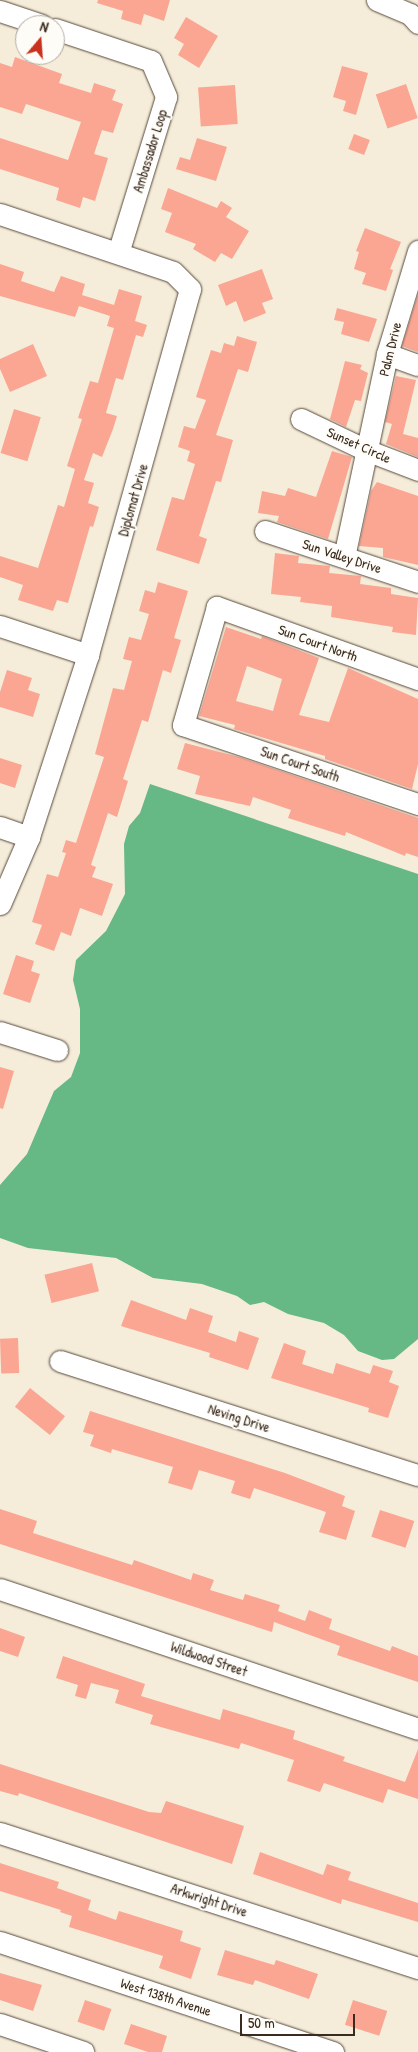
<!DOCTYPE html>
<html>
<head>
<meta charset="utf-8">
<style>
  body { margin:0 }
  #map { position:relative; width:418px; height:2052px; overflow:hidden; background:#f5edda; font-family:"Patrick Hand",sans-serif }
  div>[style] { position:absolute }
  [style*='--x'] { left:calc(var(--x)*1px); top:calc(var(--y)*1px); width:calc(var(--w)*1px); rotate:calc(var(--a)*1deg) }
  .forest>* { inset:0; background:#66b885 }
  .building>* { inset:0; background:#faa693; transform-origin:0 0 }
  .roads { filter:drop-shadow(0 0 1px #57473a) drop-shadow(0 0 1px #57473a) }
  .minor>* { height:21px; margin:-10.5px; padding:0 10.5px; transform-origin:10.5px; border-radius:10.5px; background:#fff }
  span { translate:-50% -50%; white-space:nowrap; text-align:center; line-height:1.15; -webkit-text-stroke:4px #fdfcf7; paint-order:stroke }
  .street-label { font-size:14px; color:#3b2a1e }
  .north { position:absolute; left:15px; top:15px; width:50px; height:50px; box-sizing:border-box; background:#fdfcf7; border:1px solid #afa8a0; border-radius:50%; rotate:18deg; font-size:14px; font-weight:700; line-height:20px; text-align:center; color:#3b2a1e }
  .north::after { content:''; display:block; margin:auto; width:18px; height:22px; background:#c8321e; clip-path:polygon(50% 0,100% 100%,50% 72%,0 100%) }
  .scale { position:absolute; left:240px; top:2014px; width:115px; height:22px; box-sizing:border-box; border:2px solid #3b2a1e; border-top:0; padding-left:6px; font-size:15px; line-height:18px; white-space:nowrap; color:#3b2a1e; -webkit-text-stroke:4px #fdfcf7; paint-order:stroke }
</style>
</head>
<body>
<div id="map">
  <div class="forest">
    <i style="clip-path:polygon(150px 784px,418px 874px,418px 1339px,394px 1359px,382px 1360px,358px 1351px,344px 1335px,324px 1323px,288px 1314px,264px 1302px,250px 1305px,237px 1296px,202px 1284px,153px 1278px,116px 1258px,28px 1248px,0 1238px,0 1185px,27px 1154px,54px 1091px,71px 1077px,80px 1053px,80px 1009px,73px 980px,76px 960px,106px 931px,125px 894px,124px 844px,129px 826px,140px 813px)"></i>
  </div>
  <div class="building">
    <i style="clip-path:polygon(98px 0,170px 0,164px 21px,144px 14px,141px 25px,121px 19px,123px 11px,97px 3px)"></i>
    <i style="clip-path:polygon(186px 17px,218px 36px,199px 68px,178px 55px,184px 44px,174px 38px)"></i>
    <i style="clip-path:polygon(15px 57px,62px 74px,59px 83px,91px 93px,94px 83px,116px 90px,112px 100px,123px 104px,113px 133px,102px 130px,94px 154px,108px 158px,95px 201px,83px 197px,80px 208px,56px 200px,59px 188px,0 169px,0 138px,68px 160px,81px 122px,26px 104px,22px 114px,0 107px,0 63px,12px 67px)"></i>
    <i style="clip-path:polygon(342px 66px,368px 73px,356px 115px,343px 111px,346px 101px,333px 97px)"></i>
    <i style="left:406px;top:84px;width:36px;height:32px;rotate:71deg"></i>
    <i style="left:235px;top:85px;width:39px;height:37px;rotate:86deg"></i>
    <i style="left:354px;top:134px;width:17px;height:16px;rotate:21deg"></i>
    <i style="clip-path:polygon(197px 138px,227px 147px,216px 181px,176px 169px,180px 157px,190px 160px)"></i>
    <i style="clip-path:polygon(168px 188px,217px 208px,221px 201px,232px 208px,226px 217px,249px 231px,232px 259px,221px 253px,215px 262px,193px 249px,196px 244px,165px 232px,172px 213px,161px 209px)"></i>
    <i style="clip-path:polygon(365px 228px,401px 242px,390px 269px,393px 270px,386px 291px,362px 284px,366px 273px,354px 269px,359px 252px,356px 251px)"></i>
    <i style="clip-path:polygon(0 264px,24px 272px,21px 281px,54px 292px,61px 276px,85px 284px,82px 295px,114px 305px,119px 289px,142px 296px,135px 321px,147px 325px,143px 337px,136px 335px,123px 380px,116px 378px,106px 413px,117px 416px,113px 429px,102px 457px,93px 453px,84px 480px,94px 483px,88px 503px,99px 507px,93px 527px,90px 526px,68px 603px,57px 600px,53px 611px,18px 600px,23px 585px,0 577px,0 556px,38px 568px,58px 505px,64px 507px,75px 469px,67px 466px,82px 419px,78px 418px,90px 381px,98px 383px,114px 328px,107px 326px,110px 316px,79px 306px,75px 317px,0 296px)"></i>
    <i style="clip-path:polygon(262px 269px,273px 299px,262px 303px,266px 313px,244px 322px,236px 301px,226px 306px,218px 285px)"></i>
    <i style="clip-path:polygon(418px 294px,418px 352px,402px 346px)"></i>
    <i style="clip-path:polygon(337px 308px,377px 319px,369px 342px,341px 334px,344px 322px,334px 320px)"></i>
    <i style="clip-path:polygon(237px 336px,257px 342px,248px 372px,238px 369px,216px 435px,233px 440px,221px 482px,216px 481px,199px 536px,207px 539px,199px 564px,156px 550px,172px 497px,184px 500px,195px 464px,187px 461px,190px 451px,178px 447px,184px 426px,195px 429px,206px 400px,196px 397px,211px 350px,221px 353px,224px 343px,234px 346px)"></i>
    <i style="clip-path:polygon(33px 344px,47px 376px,10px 392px,0 369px,0 359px)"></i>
    <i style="clip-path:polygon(345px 361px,362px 365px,360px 369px,368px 373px,361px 401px,355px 400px,346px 427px,330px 419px)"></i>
    <i style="clip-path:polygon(396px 376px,416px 380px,403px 434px,418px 438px,418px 457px,386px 444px,392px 424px,385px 422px)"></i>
    <i style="left:14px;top:409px;width:28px;height:46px;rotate:17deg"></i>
    <i style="clip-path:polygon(332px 451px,352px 457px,328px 539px,277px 522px,279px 516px,258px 513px,262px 491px,285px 496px,288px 488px,316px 497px)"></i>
    <i style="clip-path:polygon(377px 482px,418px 496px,418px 565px,383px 557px,383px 548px,359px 546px,371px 491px)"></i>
    <i style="clip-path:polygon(275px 553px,299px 556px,298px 563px,330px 566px,329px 573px,361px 576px,360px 584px,391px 588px,391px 594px,418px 598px,416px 635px,392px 632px,393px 627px,331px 617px,332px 606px,300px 602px,301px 597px,271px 594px)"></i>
    <i style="clip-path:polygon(158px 582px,188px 591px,174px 638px,181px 640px,171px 673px,163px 670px,148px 722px,142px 720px,123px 779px,128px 781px,117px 817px,108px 813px,91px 865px,96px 867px,92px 877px,113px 884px,102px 916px,80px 908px,71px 936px,61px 932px,54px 951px,35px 944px,42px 925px,32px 922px,47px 874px,58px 877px,66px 853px,62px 852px,66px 840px,76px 843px,104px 757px,95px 754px,113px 688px,124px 690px,132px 661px,123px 659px,129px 637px,141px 640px,149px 614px,139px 611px,145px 590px,155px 593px)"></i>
    <i style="clip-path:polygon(evenodd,226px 627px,261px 639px,262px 636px,319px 658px,299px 715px,329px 722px,348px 668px,418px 699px,418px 764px,412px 789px,325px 759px,325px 756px,234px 729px,235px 725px,199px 716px,226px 627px,247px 666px,282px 679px,273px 711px,236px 701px,247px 666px)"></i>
    <i style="clip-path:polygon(7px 670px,32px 678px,28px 690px,40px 694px,33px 717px,0 707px,0 692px)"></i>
    <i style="clip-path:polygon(185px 743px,239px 757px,418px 818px,418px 857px,406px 853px,405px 856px,346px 832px,345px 836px,288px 818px,291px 810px,253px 797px,250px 806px,195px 794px,200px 776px,177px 769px)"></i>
    <i style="clip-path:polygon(0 758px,22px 765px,15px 788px,0 783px)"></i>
    <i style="clip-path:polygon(16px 955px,34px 961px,31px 971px,40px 974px,30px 1003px,3px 994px)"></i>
    <i style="clip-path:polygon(0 1067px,14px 1071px,3px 1109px,0 1108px)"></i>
    <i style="left:92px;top:1263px;width:29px;height:49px;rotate:76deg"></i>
    <i style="clip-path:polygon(131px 1300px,186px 1320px,190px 1308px,213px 1316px,208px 1332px,236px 1342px,239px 1331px,259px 1338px,248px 1370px,209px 1357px,210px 1353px,121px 1326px)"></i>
    <i style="left:18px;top:1338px;width:35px;height:18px;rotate:88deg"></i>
    <i style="clip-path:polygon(284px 1343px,306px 1351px,302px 1364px,333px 1374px,336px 1363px,370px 1374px,373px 1365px,393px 1371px,389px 1382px,399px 1386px,388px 1418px,368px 1412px,369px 1408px,271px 1378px)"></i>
    <i style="left:30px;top:1388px;width:45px;height:24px;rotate:39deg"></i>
    <i style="clip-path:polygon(90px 1411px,285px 1473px,345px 1496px,342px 1506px,355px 1511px,346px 1540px,319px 1532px,326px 1512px,254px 1488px,250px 1499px,231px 1493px,235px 1481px,199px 1470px,192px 1490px,168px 1483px,173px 1467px,112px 1449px,111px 1453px,90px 1446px,94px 1435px,83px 1432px)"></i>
    <i style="clip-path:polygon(0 1509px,37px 1521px,33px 1533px,132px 1565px,134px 1560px,191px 1580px,193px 1573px,214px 1580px,210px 1590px,243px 1600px,245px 1594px,280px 1605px,278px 1611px,305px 1621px,309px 1610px,332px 1619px,329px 1629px,390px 1651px,392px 1646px,418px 1656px,418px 1682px,337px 1655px,340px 1646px,274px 1622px,272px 1632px,0 1544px)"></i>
    <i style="left:380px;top:1510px;width:36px;height:28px;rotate:18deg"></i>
    <i style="clip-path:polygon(0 1628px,25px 1637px,18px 1657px,0 1651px)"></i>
    <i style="clip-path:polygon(63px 1656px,145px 1684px,141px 1696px,220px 1720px,223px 1709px,295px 1731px,293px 1739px,345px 1757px,343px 1761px,405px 1782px,418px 1749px,418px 1799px,388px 1789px,383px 1803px,324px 1783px,320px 1792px,287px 1781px,294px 1760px,241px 1743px,239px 1749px,150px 1724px,153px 1715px,115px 1703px,119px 1690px,91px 1683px,86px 1699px,75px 1696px,78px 1685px,56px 1678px)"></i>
    <i style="clip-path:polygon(0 1764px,149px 1812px,161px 1813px,166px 1801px,244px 1826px,232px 1864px,19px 1793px,18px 1796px,0 1791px)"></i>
    <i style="clip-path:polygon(260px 1852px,323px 1875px,327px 1864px,351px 1872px,348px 1880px,418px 1903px,418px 1922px,342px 1899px,341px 1904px,253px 1874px)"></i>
    <i style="clip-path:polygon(0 1863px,59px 1882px,57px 1888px,91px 1900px,88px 1910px,116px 1920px,119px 1911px,183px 1931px,180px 1941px,201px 1948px,191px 1979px,159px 1968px,163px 1956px,69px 1927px,72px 1916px,60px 1912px,61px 1910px,0 1891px)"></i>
    <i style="clip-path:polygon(225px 1950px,274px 1965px,276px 1960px,318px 1974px,309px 1999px,255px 1980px,253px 1985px,217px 1975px)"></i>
    <i style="clip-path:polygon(0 1973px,42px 1985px,33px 2011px,0 2000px)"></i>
    <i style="left:85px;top:2000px;width:28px;height:23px;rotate:19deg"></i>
    <i style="left:353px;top:2000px;width:36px;height:26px;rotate:18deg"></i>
    <i style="clip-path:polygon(131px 2024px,167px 2036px,162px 2052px,148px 2052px,124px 2044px)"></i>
  </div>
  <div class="roads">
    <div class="minor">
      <i style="--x:377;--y:0;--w:36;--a:23"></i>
      <i style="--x:410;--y:14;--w:12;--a:48"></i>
      <i style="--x:0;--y:11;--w:44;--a:18.4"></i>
      <i style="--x:55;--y:29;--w:101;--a:18.4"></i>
      <i style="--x:151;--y:61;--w:39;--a:67"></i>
      <i style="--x:166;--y:97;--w:163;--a:107.1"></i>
      <i style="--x:0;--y:214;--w:182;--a:18.5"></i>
      <i style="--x:173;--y:272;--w:24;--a:45"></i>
      <i style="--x:190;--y:289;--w:380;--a:105.6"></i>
      <i style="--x:88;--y:655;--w:191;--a:108"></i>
      <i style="--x:29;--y:837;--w:73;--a:113.4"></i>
      <i style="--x:387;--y:354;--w:33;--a:20"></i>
      <i style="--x:301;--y:419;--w:72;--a:25.5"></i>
      <i style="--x:366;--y:450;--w:56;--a:21"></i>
      <i style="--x:265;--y:531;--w:161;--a:18.4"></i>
      <i style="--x:344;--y:557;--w:208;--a:-78"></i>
      <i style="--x:387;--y:354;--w:108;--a:-73.2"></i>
      <i style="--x:0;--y:626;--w:93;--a:18.2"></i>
      <i style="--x:418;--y:679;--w:214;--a:-160.3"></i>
      <i style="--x:217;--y:607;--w:123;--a:106.1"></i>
      <i style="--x:183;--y:725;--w:248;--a:18.6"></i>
      <i style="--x:0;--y:827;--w:31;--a:19"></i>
      <i style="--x:0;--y:1032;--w:60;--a:17.5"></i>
      <i style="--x:60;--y:1361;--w:376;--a:17.7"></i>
      <i style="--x:0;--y:1589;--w:441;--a:18.5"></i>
      <i style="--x:0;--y:1833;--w:439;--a:17.9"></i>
      <i style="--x:0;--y:1942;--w:351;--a:18.3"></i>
      <i style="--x:0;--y:2024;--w:88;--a:18.6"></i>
    </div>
  </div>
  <div class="street-label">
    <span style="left:150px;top:151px;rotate:-73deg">Ambassador Loop</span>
    <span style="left:390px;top:349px;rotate:-76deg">Palm Drive</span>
    <span style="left:359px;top:445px;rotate:24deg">Sunset Circle</span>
    <span style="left:133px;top:500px;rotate:-74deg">Diplomat Drive</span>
    <span style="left:342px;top:556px;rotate:18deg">Sun Valley Drive</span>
    <span style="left:318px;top:643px;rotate:20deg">Sun Court North</span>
    <span style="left:300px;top:764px;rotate:19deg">Sun Court South</span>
    <span style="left:239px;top:1418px;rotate:18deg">Neving Drive</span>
    <span style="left:209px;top:1659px;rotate:19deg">Wildwood Street</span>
    <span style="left:209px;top:1900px;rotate:18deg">Arkwright Drive</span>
    <span style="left:166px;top:1997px;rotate:18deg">West 138th Avenue</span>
  </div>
  <div class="north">N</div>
  <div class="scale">50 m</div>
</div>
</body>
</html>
